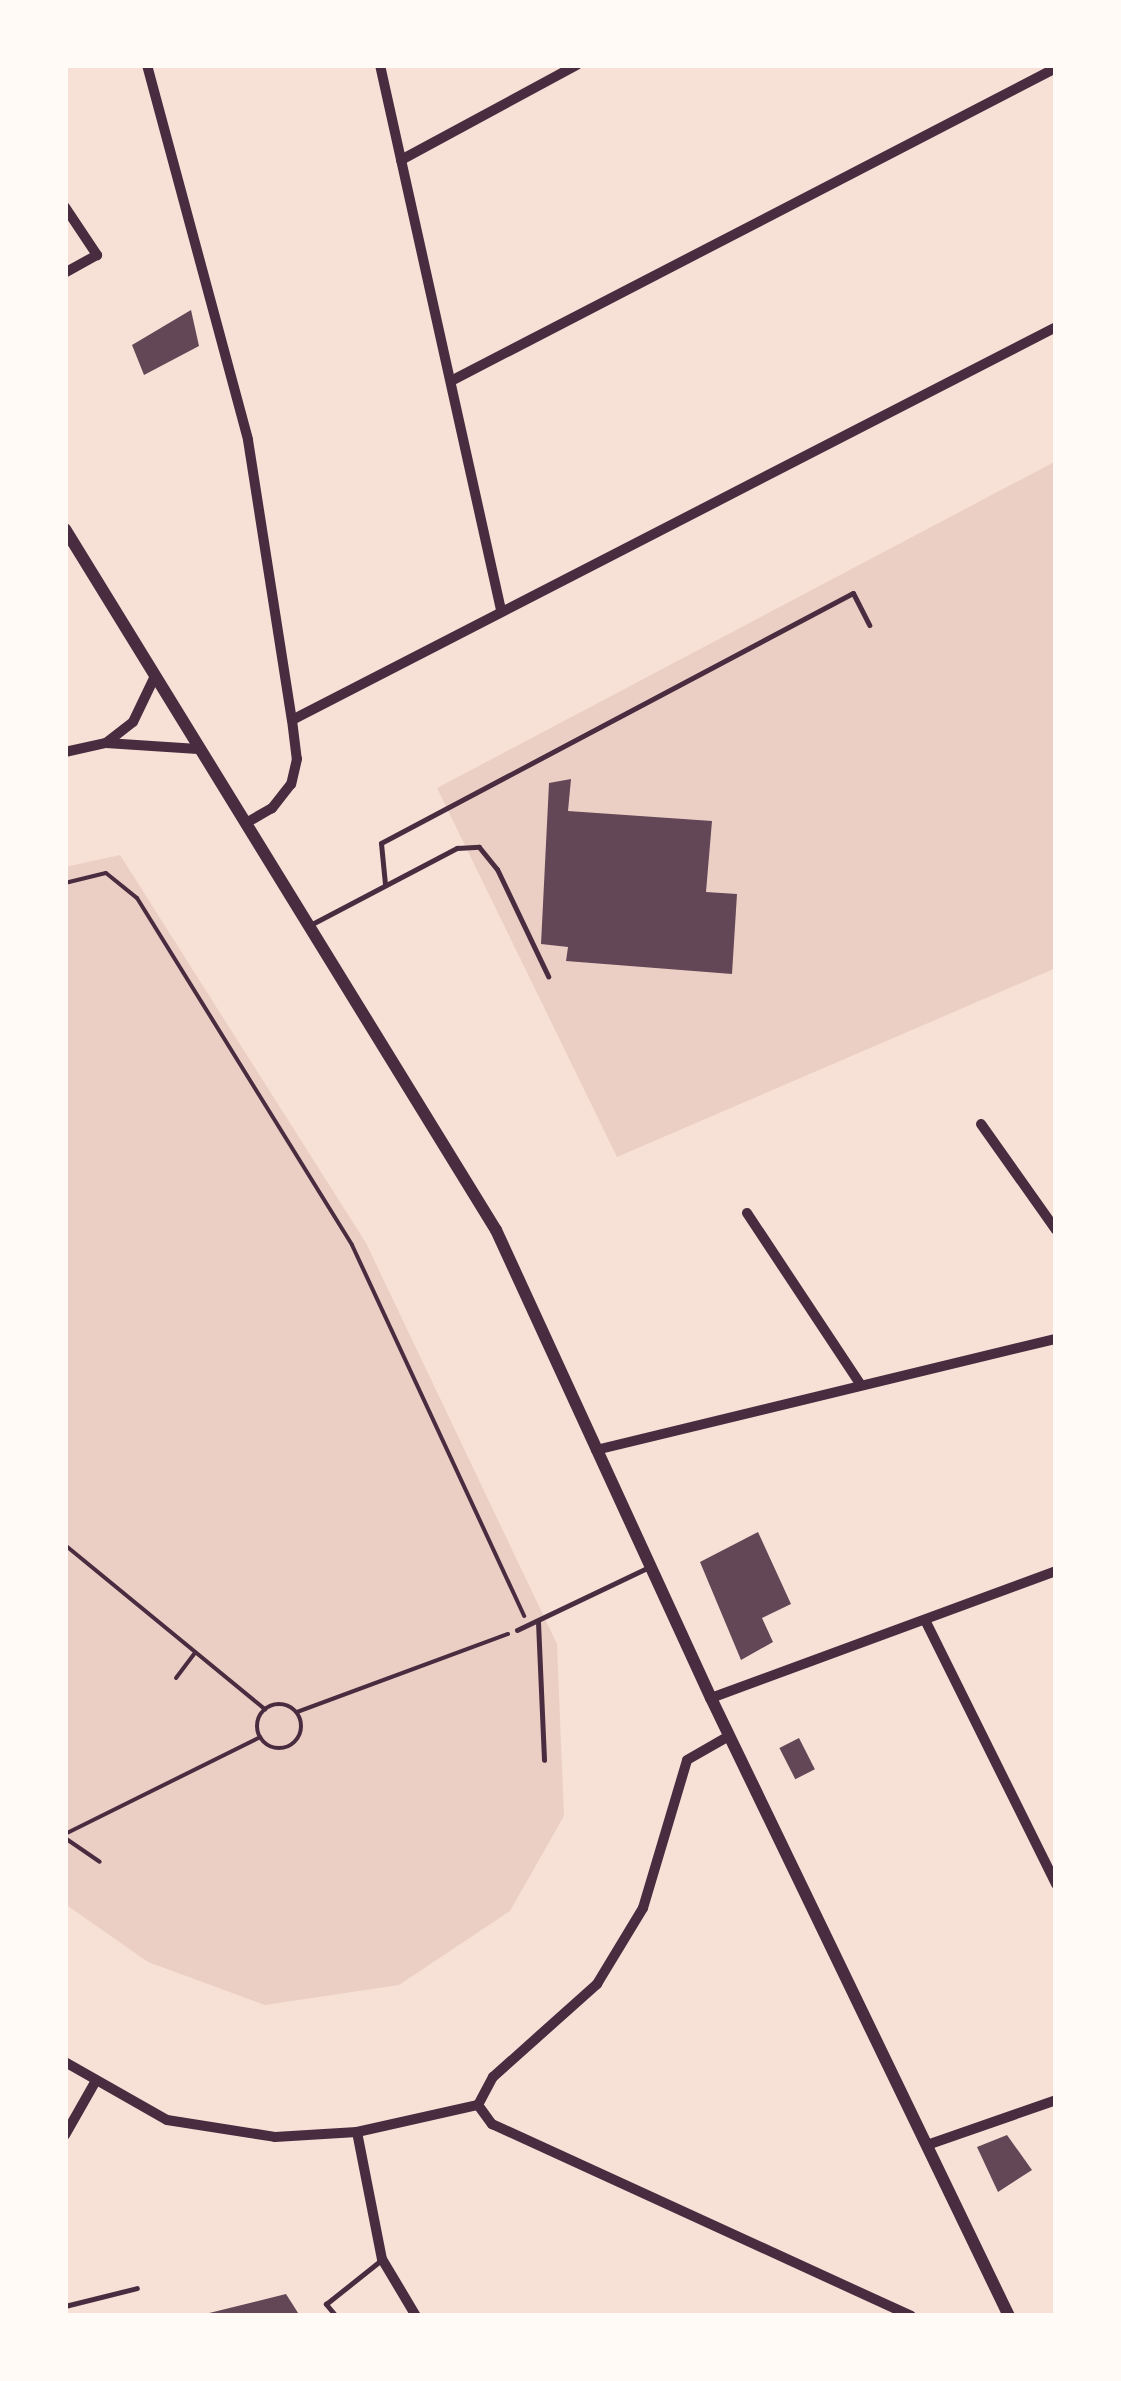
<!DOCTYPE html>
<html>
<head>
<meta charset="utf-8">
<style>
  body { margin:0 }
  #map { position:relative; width:1121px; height:2381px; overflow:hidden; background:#f7e1d7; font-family:Ubuntu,sans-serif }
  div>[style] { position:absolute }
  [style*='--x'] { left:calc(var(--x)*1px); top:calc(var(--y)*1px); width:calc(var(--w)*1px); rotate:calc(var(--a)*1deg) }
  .green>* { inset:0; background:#ebcfc5 }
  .building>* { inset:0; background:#644757; transform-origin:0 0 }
  .path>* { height:4px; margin:-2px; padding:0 2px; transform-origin:2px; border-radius:2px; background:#4a2c40 }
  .path>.ring { margin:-2px; padding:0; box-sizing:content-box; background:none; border:4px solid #4a2c40; border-radius:50% }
  .service>* { height:5px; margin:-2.5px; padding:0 2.5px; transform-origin:2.5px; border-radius:2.5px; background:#4a2c40 }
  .minor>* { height:10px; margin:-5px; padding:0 5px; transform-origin:5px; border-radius:5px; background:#4a2c40 }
  .tertiary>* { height:12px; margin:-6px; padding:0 6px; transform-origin:6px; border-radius:6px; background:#4a2c40 }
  span { translate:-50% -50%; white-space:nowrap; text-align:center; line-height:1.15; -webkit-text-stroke:8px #fffaf5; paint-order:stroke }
  .frame { position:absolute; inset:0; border:68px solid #fffaf5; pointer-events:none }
</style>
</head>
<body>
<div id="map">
  <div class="green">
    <i style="clip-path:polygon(1056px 461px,1056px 968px,617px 1157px,437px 788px)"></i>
    <i style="clip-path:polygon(120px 855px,366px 1243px,557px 1644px,564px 1816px,510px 1911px,399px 1985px,265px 2005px,148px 1962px,65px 1904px,65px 867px)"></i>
  </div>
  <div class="building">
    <i style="clip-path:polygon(191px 310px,199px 346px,144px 375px,132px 345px)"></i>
    <i style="clip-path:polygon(571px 779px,568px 811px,712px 821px,706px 892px,737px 894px,732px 974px,566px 961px,568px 947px,541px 944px,549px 783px)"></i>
    <i style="clip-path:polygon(758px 1532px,791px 1604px,762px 1618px,773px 1642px,741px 1660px,700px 1562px)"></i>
    <i style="left:799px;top:1738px;width:35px;height:22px;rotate:63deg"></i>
    <i style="clip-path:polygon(1007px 2135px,1032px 2170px,998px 2192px,977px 2147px)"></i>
    <i style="clip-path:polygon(286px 2294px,300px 2316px,202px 2316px,201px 2315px)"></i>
  </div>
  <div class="path">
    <i style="--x:65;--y:883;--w:42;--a:-13.7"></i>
    <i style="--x:106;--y:873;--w:40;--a:39"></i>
    <i style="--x:137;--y:898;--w:408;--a:58.2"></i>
    <i style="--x:352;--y:1245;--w:409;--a:65.1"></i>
    <i style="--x:65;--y:1545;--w:259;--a:39.4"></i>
    <i style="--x:176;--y:1678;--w:30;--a:-53"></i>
    <i class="ring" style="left:257px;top:1704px;width:40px;height:40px"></i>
    <i style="--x:297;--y:1712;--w:225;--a:-20.3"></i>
    <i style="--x:65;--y:1834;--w:218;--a:-26.4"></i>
    <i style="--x:65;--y:1838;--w:42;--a:34.4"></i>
  </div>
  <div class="service">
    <i style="--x:385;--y:884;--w:41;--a:-95.6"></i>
    <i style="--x:381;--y:843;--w:534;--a:-27.91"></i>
    <i style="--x:853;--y:593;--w:36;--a:63"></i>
    <i style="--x:312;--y:924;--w:164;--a:-27.7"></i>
    <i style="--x:457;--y:848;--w:22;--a:-3"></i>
    <i style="--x:479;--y:847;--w:28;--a:51"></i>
    <i style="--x:497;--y:869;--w:119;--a:64.5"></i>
    <i style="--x:538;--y:1622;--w:138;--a:87.5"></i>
    <i style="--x:517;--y:1630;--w:144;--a:-25.5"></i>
    <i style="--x:65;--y:2306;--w:74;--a:-14"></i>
    <i style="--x:336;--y:2316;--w:16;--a:-130"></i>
    <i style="--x:326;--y:2304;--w:69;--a:-38.5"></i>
  </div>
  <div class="minor">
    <i style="--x:147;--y:65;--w:388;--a:74.9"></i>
    <i style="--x:248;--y:440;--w:283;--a:81.1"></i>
    <i style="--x:292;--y:720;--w:39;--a:83"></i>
    <i style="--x:297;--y:759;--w:26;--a:103"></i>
    <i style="--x:291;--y:784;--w:31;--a:128"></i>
    <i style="--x:272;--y:808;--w:30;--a:150"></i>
    <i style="--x:380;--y:65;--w:558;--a:77.48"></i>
    <i style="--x:401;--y:160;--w:200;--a:-28.4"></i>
    <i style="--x:65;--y:207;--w:58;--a:56.3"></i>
    <i style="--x:97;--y:255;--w:37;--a:151"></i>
    <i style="--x:451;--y:381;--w:681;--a:-27.36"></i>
    <i style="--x:292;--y:720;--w:859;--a:-27.22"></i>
    <i style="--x:106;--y:743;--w:34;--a:-38"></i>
    <i style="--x:133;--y:722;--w:51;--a:-64.4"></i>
    <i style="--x:65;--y:752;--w:42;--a:-12.4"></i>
    <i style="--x:106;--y:743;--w:92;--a:3.7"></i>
    <i style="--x:981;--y:1124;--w:130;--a:54.7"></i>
    <i style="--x:747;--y:1213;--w:206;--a:56.5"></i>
    <i style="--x:596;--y:1450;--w:473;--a:-13.6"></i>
    <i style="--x:925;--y:1620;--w:295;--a:63.6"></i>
    <i style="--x:711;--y:1698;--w:368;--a:-20.2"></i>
    <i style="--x:65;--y:2062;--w:117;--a:29.6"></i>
    <i style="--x:167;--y:2120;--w:109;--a:8.9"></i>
    <i style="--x:275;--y:2137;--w:82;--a:-3.5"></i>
    <i style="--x:357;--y:2132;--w:124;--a:-12.6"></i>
    <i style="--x:478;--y:2105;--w:24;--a:54"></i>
    <i style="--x:492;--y:2124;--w:461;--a:24.6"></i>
    <i style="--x:478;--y:2105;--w:32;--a:-62"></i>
    <i style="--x:493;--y:2077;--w:140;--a:-41.8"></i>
    <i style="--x:597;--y:1984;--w:89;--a:-58.8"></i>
    <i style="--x:643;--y:1908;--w:154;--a:-73.4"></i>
    <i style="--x:687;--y:1760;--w:48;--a:-29.7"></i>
    <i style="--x:357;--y:2132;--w:129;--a:78.9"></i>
    <i style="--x:382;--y:2259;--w:66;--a:59.2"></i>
    <i style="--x:65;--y:2135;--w:59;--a:-60.4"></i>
    <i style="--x:930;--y:2144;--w:133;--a:-19.2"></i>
  </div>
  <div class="tertiary">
    <i style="--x:65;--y:529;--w:823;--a:58.42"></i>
    <i style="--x:496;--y:1230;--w:515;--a:65.33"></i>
    <i style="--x:711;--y:1698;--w:686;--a:64.26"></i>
  </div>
  <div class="frame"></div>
</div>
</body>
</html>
